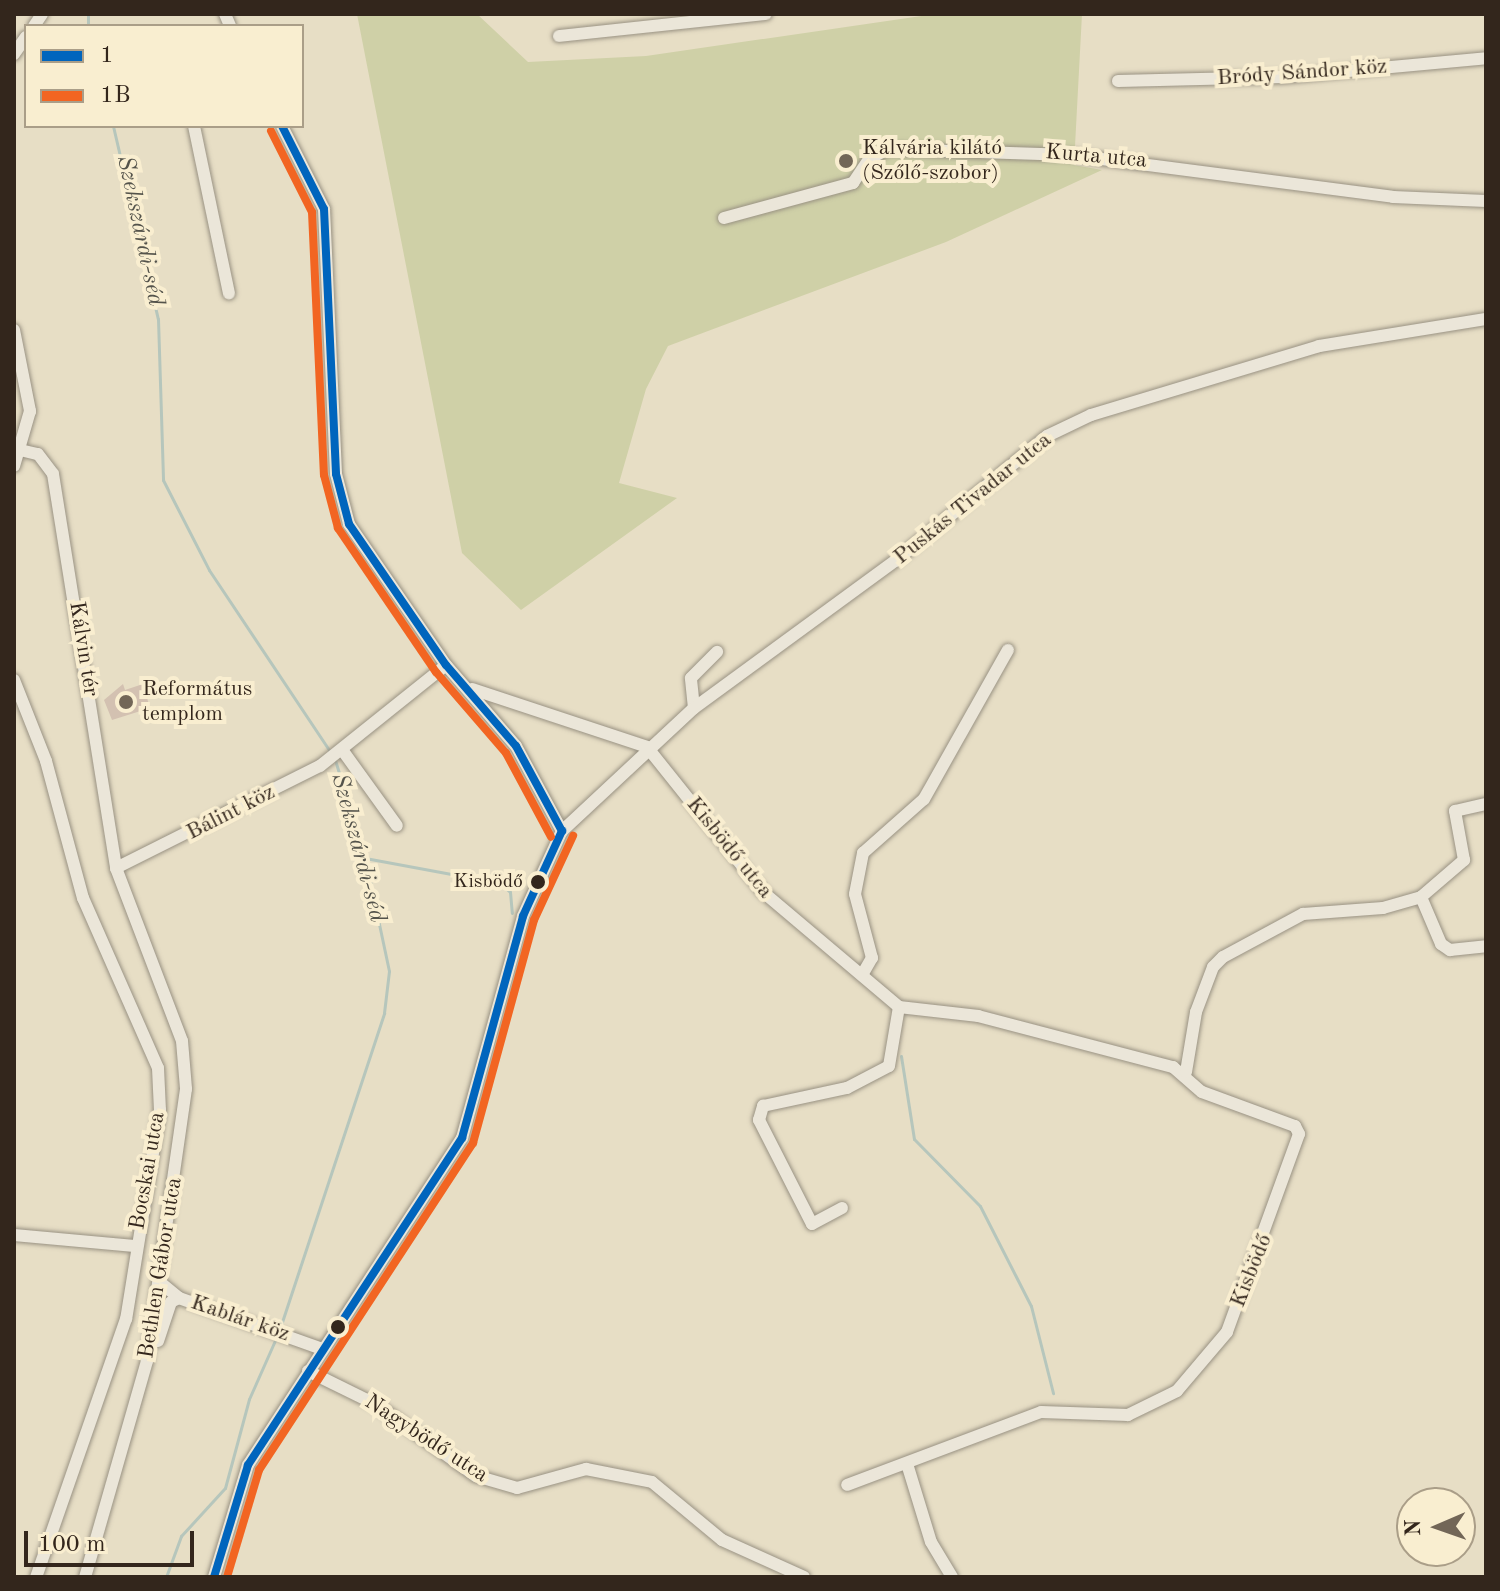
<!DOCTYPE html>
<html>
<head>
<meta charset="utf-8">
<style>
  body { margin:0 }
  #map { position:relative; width:1500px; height:1591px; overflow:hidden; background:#e7dec5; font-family:"Old Standard TT",serif }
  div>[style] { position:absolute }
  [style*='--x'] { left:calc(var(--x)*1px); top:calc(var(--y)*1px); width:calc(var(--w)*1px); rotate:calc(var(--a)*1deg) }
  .green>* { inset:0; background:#cfd0a7 }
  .stream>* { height:3px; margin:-1.5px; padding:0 1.5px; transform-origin:1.5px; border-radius:1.5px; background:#b6c6bc }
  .building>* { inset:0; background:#d3c1b1 }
  .roads { filter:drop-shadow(0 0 2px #999283) drop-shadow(0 0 2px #999283) }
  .minor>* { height:12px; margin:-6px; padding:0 6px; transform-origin:6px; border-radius:6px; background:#ebe6d9 }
  .bus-1>* { height:8px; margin:-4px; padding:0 4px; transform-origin:4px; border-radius:4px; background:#0065bd }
  .bus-2>* { height:8px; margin:-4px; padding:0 4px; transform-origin:4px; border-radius:4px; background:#f26522 }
  .dots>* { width:22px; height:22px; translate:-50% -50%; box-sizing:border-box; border:4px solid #f9eed0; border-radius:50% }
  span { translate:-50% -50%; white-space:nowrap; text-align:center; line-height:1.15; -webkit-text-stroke:8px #f9eed0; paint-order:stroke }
  .bus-label { font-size:20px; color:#33261c }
  .right { translate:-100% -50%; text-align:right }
  .street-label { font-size:22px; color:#33261c }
  .poi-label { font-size:22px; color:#33261c }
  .left { translate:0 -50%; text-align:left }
  .water-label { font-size:24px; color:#54534b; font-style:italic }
  .frame { position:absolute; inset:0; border:16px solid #33261c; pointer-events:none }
  .legend { position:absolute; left:24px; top:24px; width:280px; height:104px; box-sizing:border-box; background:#f9eed0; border:2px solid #aa9e88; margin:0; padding:10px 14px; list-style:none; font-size:24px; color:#33261c }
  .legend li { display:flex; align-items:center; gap:16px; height:40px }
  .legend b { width:40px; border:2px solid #aa9e88 }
  .north { position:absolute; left:1396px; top:1487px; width:80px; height:80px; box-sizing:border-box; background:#f9eed0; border:2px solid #aa9e88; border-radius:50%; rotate:268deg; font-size:22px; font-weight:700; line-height:32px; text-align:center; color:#33261c }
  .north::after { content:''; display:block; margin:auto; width:28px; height:36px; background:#726657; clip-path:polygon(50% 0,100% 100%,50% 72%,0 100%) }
  .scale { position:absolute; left:24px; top:1531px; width:170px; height:36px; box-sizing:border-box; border:4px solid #33261c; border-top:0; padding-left:10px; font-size:24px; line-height:28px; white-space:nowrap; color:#33261c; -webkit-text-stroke:6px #f9eed0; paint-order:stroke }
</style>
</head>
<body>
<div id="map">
  <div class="green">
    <i style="clip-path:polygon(357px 14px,477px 14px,528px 62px,646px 56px,935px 14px,1082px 14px,1074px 165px,1102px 170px,946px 242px,668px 346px,646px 389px,619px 483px,677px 498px,521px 610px,462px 553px)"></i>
  </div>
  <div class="stream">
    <i style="--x:88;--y:14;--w:12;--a:90"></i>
    <i style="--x:113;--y:126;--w:198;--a:76.9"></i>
    <i style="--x:158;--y:319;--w:161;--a:88.2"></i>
    <i style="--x:163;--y:480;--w:101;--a:62.9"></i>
    <i style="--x:209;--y:570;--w:220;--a:56.3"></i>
    <i style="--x:365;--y:858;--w:137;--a:10.5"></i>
    <i style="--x:500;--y:883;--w:13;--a:42"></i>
    <i style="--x:510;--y:892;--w:21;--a:85"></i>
    <i style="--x:901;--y:1056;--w:84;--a:81.1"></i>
    <i style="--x:914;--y:1139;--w:94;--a:45.4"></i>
    <i style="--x:980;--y:1206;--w:112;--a:63"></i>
    <i style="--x:1031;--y:1306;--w:90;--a:75.8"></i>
    <i style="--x:279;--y:1331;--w:335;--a:-71.7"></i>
    <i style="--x:384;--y:1013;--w:42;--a:-83.2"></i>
    <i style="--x:389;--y:971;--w:116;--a:-102"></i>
    <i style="--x:365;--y:858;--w:102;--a:-107"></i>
    <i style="--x:166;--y:1577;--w:44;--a:-69.9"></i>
    <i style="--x:181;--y:1536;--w:65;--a:-47.5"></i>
    <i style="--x:225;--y:1488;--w:92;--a:-74.9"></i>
    <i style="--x:249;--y:1399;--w:67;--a:-66.1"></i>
  </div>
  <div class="building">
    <i style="clip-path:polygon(123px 684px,125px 690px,143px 684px,150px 708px,112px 720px,104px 700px)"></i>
  </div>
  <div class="roads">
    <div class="minor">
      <i style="--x:225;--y:14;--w:13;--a:67"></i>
      <i style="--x:34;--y:26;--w:14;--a:-56"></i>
      <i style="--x:559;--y:36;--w:208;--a:-6.1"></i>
      <i style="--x:14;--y:54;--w:21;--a:-55"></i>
      <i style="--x:1118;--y:81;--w:165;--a:-1.4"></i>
      <i style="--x:1283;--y:77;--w:204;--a:-5.3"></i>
      <i style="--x:194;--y:126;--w:171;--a:78.2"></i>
      <i style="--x:282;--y:126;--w:93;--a:63.2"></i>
      <i style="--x:324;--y:209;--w:265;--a:87.4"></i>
      <i style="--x:336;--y:474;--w:52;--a:75.4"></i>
      <i style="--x:349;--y:524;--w:171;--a:55.5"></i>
      <i style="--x:446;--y:665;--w:107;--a:49.2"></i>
      <i style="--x:516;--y:746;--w:97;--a:61.6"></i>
      <i style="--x:724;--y:218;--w:134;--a:-15.2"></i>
      <i style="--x:853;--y:183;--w:29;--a:-56"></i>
      <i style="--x:869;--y:159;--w:21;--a:-28"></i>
      <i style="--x:888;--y:149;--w:183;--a:1.9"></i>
      <i style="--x:1071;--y:155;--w:325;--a:7.4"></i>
      <i style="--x:1393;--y:197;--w:93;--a:2.5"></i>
      <i style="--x:14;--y:330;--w:83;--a:78.8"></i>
      <i style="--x:30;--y:411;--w:57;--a:106.2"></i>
      <i style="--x:20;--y:450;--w:18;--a:13"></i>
      <i style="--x:38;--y:454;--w:25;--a:53"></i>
      <i style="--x:53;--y:474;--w:399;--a:80.9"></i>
      <i style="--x:116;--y:868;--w:185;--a:69.1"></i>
      <i style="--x:182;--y:1041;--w:48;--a:85.2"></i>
      <i style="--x:186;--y:1089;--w:275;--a:98.2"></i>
      <i style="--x:147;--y:1361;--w:225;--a:106"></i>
      <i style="--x:14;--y:680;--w:87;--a:68.4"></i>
      <i style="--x:46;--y:761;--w:142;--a:74.9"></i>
      <i style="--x:83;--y:898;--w:186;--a:66.2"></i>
      <i style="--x:158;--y:1068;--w:42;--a:87.3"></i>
      <i style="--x:160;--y:1110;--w:212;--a:99.2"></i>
      <i style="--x:126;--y:1319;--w:273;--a:109.2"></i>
      <i style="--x:472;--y:689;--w:184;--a:18.3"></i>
      <i style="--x:647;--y:747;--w:186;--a:51.3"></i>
      <i style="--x:763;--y:892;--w:178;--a:40.2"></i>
      <i style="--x:899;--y:1007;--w:80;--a:6.5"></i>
      <i style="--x:978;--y:1016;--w:202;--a:14.7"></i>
      <i style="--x:1173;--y:1067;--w:38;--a:41"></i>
      <i style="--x:1202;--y:1092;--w:99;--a:20.1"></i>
      <i style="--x:1295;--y:1126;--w:9;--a:63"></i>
      <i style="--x:1299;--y:1134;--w:211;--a:110"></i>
      <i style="--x:1227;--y:1332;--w:77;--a:130.3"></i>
      <i style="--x:1177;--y:1391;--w:55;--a:153.9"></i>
      <i style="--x:1128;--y:1415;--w:87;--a:-178"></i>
      <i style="--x:1041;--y:1412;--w:207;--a:159.4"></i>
      <i style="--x:694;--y:708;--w:30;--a:-96"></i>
      <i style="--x:691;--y:678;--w:37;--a:-45"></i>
      <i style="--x:343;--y:751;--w:92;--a:54.2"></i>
      <i style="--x:562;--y:831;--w:180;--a:-43"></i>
      <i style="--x:694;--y:708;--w:249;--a:-36.2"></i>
      <i style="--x:895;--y:561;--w:197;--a:-39.4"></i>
      <i style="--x:1047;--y:436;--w:49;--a:-25.5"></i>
      <i style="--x:1091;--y:415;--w:238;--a:-16.8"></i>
      <i style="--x:1319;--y:346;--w:169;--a:-9.2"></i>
      <i style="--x:116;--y:868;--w:228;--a:-26.6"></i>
      <i style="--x:320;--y:766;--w:161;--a:-38.7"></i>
      <i style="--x:1421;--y:897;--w:51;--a:66.9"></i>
      <i style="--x:1441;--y:944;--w:11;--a:34"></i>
      <i style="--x:1450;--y:950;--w:36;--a:-6"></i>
      <i style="--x:862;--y:975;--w:20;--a:-60"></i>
      <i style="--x:872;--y:958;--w:66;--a:-104.9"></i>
      <i style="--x:855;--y:894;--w:42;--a:-79"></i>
      <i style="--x:863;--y:853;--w:81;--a:-41.5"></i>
      <i style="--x:924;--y:799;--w:171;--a:-60.6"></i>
      <i style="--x:1186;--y:1072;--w:61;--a:-80.5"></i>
      <i style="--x:1196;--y:1012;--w:48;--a:-69.3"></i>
      <i style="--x:1213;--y:967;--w:14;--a:-45"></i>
      <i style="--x:1223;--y:957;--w:91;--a:-28.3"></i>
      <i style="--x:1303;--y:914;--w:80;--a:-4.3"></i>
      <i style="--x:1383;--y:908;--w:40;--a:-16"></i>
      <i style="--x:1421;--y:897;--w:57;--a:-40.7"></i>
      <i style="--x:1464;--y:860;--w:50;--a:-100.4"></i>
      <i style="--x:1455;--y:811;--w:32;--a:-13"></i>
      <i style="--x:842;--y:1208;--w:34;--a:152"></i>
      <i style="--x:812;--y:1224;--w:117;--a:-117"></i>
      <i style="--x:759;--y:1120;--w:15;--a:-74"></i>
      <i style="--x:763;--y:1106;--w:86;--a:-12.1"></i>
      <i style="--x:847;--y:1088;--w:47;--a:-27.6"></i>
      <i style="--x:889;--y:1066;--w:60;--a:-80.4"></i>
      <i style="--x:14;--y:1235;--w:121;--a:5.2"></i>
      <i style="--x:162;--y:1284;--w:22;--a:39"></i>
      <i style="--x:179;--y:1298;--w:152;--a:19.6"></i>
      <i style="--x:158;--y:1341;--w:41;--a:-71.6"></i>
      <i style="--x:171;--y:1302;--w:9;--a:-27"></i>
      <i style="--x:308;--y:1371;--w:75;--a:26.2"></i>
      <i style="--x:375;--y:1404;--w:124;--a:35.5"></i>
      <i style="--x:476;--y:1476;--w:43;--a:16.3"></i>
      <i style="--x:517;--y:1488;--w:72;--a:-15.4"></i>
      <i style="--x:586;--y:1469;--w:67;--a:11.1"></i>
      <i style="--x:652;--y:1482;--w:91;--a:39.6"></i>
      <i style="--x:722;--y:1540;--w:90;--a:24.3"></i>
      <i style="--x:908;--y:1467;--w:78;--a:73"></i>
      <i style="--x:931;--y:1542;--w:41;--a:59"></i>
      <i style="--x:214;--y:1577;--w:117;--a:-73.1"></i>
      <i style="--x:248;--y:1465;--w:391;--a:-56.8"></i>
      <i style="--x:462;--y:1138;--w:230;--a:-74.6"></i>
      <i style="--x:523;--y:916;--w:94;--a:-65.4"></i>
    </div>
  </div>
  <div class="bus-1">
    <i style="--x:282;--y:126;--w:93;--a:63.2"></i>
    <i style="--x:324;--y:209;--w:265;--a:87.4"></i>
    <i style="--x:336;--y:474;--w:52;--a:75.4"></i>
    <i style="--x:349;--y:524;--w:171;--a:55.5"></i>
    <i style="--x:446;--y:665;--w:107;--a:49.2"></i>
    <i style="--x:516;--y:746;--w:97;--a:61.6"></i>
    <i style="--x:214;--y:1577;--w:117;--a:-73.1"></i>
    <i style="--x:248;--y:1465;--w:391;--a:-56.8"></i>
    <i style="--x:462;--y:1138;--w:230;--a:-74.6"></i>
    <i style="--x:523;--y:916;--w:94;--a:-65.4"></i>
  </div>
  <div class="bus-2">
    <i style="--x:271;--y:131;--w:91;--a:63.2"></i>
    <i style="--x:312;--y:212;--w:263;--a:87.4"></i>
    <i style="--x:324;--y:475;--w:55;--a:75.2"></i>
    <i style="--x:338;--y:528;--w:174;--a:55.8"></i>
    <i style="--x:436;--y:672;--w:107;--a:49.2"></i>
    <i style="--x:506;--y:753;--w:95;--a:61.8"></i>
    <i style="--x:227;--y:1577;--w:112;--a:-73.3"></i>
    <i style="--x:259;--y:1470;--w:391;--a:-56.8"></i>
    <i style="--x:473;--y:1143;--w:231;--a:-74.7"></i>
    <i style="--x:534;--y:920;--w:93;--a:-65.1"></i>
  </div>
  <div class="dots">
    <i style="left:846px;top:161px;background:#726657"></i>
    <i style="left:126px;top:702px;background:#726657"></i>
    <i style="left:538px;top:882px;background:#33261c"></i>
    <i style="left:338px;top:1327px;background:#33261c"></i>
  </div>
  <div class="bus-label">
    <span class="right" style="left:523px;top:882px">Kisbödő</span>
  </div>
  <div class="street-label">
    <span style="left:1302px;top:73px;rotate:-4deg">Bródy Sándor köz</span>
    <span style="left:1096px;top:157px;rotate:5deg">Kurta utca</span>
    <span style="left:973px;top:499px;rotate:-39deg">Puskás Tivadar utca</span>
    <span style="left:83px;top:649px;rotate:81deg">Kálvin tér</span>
    <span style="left:231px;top:813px;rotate:-27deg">Bálint köz</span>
    <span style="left:729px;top:848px;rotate:51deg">Kisbödő utca</span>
    <span style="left:148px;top:1171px;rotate:-80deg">Bocskai utca</span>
    <span style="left:161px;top:1268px;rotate:-81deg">Bethlen Gábor utca</span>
    <span style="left:1252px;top:1271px;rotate:-68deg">Kisbödő</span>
    <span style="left:240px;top:1319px;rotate:19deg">Kablár köz</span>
    <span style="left:426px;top:1439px;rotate:33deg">Nagybödő utca</span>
  </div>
  <div class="poi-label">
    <span class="left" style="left:862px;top:161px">Kálvária kilátó<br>(Szőlő-szobor)</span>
    <span class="left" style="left:142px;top:702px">Református<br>templom</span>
  </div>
  <div class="water-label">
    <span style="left:139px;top:231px;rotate:78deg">Szekszárdi-séd</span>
    <span style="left:357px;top:848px;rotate:75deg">Szekszárdi-séd</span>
  </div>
  <div class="frame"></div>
  <ul class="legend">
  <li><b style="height:10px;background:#0065bd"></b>1</li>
  <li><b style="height:10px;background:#f26522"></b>1B</li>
  </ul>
  <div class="north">N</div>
  <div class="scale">100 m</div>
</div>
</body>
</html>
